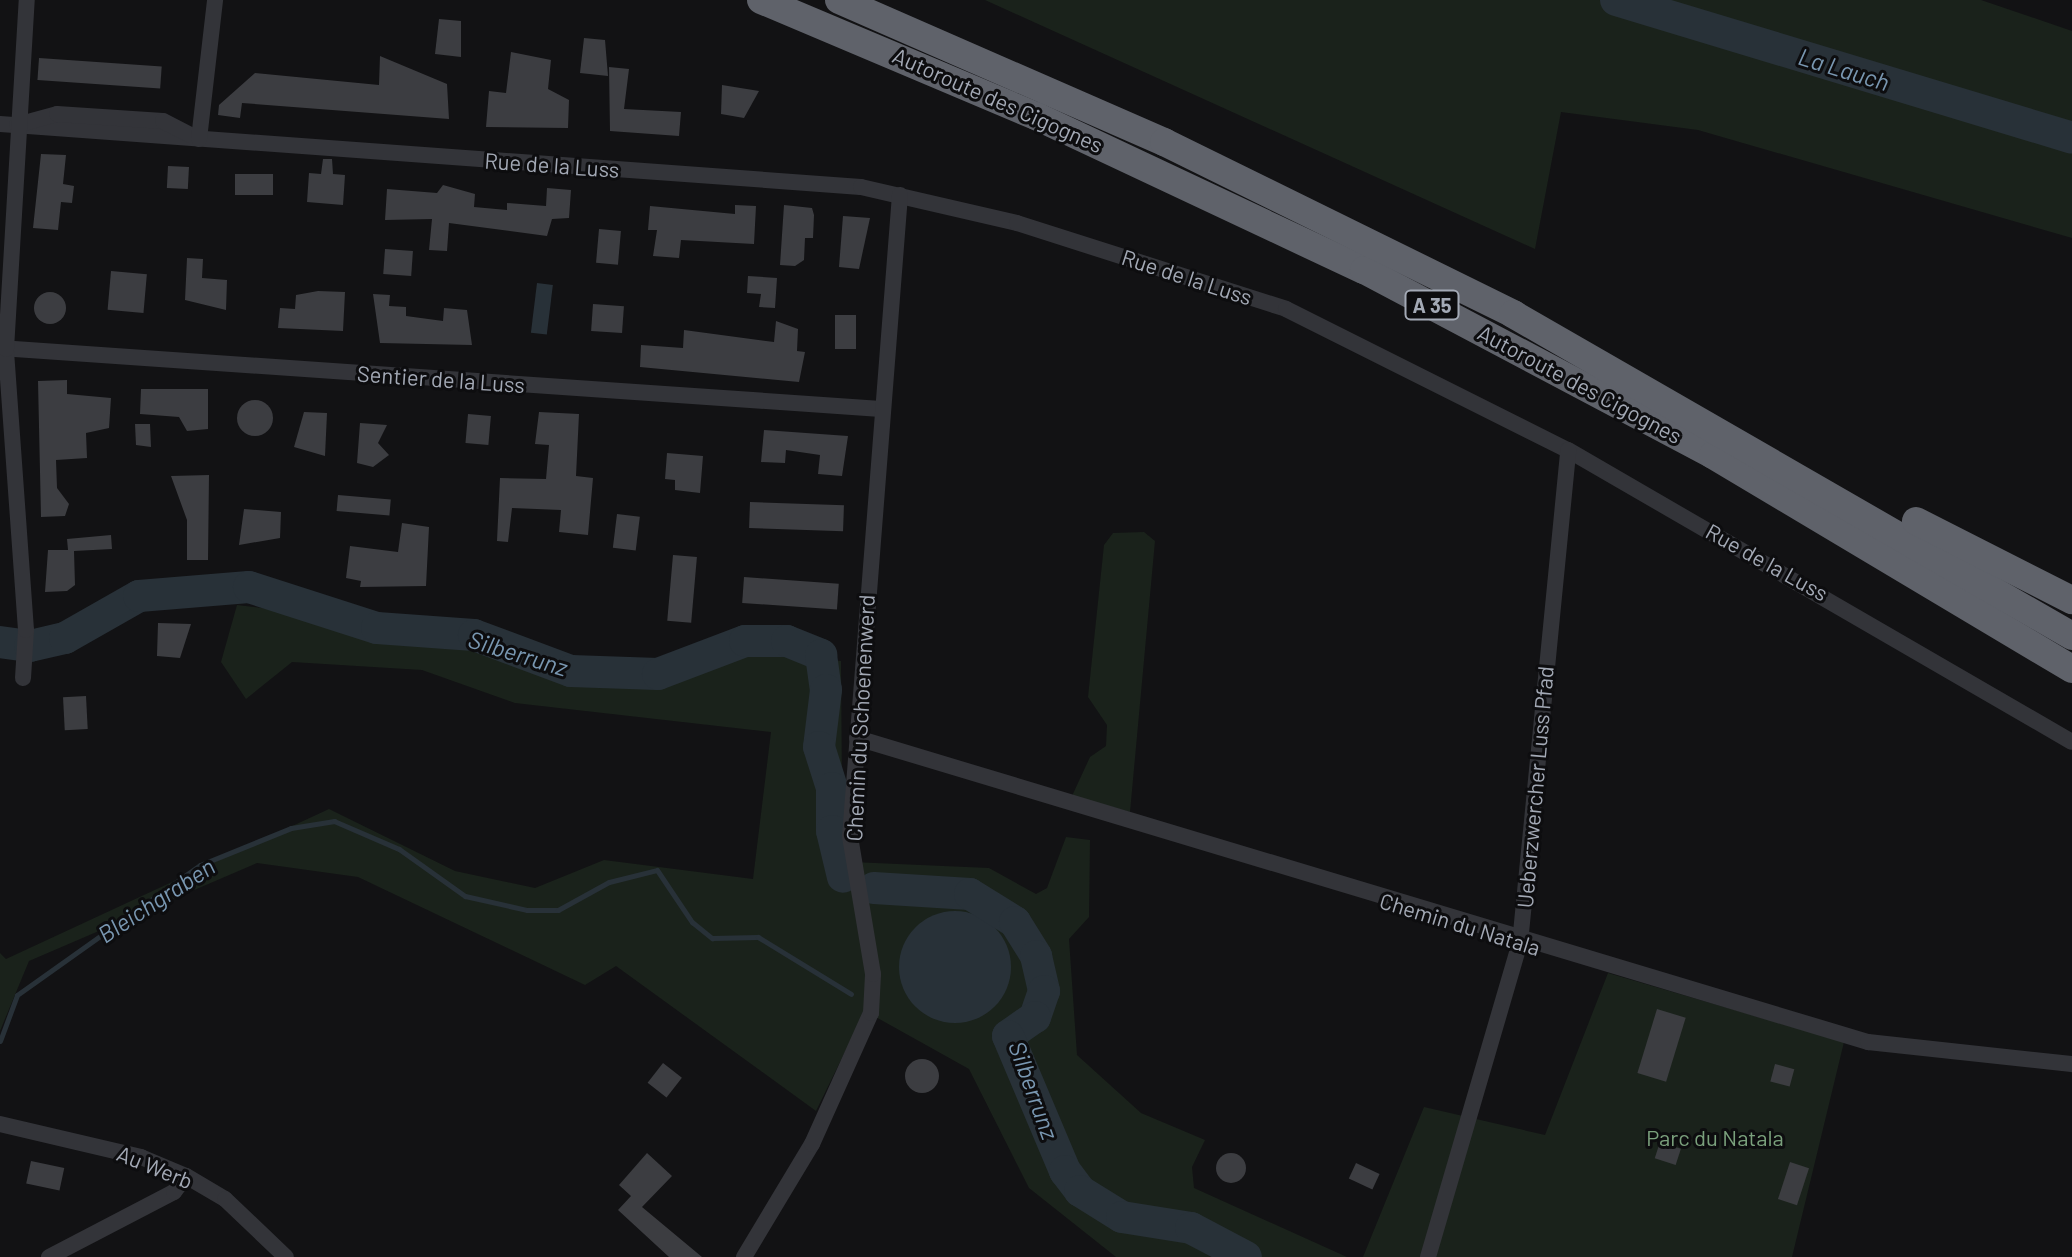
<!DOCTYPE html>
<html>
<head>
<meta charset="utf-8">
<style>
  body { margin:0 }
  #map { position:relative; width:2072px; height:1257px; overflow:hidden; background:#121214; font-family:Barlow,sans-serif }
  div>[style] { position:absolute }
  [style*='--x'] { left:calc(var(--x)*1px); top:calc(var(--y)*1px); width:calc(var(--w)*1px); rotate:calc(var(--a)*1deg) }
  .green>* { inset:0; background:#1a221b }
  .water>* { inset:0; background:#283138; transform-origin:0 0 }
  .round { border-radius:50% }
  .stream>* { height:5px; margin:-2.5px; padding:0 2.5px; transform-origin:2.5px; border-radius:2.5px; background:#283138 }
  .river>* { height:32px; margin:-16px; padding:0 16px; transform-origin:16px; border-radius:16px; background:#283138 }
  .building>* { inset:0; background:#3c3d41; transform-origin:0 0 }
  .minor>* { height:16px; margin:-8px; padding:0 8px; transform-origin:8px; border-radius:8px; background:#333439 }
  .motorway>* { height:28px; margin:-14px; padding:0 14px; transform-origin:14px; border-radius:14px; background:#5f626a }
  span { translate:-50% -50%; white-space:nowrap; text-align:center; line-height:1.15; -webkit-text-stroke:6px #0d0d0f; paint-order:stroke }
  .shield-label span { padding:2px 6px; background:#0d0d0f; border:2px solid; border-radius:6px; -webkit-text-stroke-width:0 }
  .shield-label { font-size:20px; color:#a3a9b5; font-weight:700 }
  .street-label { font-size:22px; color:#a3a9b5 }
  .park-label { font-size:22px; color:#7aa07c }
  .water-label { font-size:24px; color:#7997b1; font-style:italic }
</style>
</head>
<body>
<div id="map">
  <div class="green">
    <i style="clip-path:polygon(985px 0,1981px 0,2072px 31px,2072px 238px,1698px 130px,1561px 112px,1535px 249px)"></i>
    <i style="clip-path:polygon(1144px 532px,1155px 541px,1130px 812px,1072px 796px,1090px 757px,1106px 746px,1107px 725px,1088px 697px,1104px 545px,1113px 533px)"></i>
    <i style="clip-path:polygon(237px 605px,477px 634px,626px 685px,718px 648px,841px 661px,842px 789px,852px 862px,989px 868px,1036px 894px,1047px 888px,1066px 837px,1090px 840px,1089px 917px,1069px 939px,1077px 1055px,1141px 1113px,1205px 1140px,1192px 1167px,1194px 1188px,1347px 1257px,1116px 1257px,1029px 1188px,969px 1069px,865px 1011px,816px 1111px,616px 966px,585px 985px,358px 877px,257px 863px,29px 961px,0 1031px,0 953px,6px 959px,329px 809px,455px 871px,535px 888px,604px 860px,753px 879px,771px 732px,515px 703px,422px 670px,292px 662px,246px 699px,221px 662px)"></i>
    <i style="clip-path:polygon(1608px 973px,1844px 1042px,1792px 1257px,1363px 1257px,1424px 1107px,1545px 1135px)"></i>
  </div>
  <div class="water">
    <i style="left:537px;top:283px;width:16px;height:50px;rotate:7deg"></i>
    <i class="round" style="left:899px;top:911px;width:112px;height:112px"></i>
  </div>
  <div class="stream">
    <i style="--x:0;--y:1041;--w:49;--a:-69.7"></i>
    <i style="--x:17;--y:995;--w:224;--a:-35.4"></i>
    <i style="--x:200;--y:865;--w:98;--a:-22.1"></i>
    <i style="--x:291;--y:828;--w:44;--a:-9.2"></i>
    <i style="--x:334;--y:821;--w:71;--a:23.3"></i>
    <i style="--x:399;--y:849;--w:81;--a:35.5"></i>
    <i style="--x:465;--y:896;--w:64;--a:12.7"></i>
    <i style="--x:527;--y:910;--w:31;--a:0"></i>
    <i style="--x:558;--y:910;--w:58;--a:-28.8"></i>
    <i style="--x:609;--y:882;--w:49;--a:-14"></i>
    <i style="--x:657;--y:870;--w:63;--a:56.1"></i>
    <i style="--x:692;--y:922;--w:26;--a:39"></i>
    <i style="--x:712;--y:938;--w:46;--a:-1.2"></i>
    <i style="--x:758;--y:937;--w:109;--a:31.5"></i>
  </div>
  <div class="river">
    <i style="--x:1616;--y:0;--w:476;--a:16.8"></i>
    <i style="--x:0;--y:642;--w:30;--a:8"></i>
    <i style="--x:30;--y:646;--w:36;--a:-13"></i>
    <i style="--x:65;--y:638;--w:85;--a:-29.6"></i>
    <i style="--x:139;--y:596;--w:110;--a:-4.7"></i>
    <i style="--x:249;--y:587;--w:134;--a:17.8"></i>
    <i style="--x:377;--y:628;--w:97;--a:4.1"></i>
    <i style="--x:474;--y:635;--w:103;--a:20.4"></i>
    <i style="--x:571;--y:671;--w:87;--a:2"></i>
    <i style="--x:658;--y:674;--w:93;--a:-20.8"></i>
    <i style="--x:745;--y:641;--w:42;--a:0"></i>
    <i style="--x:787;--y:641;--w:37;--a:22"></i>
    <i style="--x:821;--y:655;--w:35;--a:82"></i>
    <i style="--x:826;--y:690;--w:57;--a:97"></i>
    <i style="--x:819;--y:747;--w:43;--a:72.4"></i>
    <i style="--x:832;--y:788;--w:43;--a:90"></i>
    <i style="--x:832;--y:831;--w:47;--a:76.6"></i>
    <i style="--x:874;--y:888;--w:96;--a:3.6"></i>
    <i style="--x:970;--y:894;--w:53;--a:31.9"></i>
    <i style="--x:1015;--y:922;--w:40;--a:58"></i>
    <i style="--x:1036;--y:956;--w:36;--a:77"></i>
    <i style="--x:1044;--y:991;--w:28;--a:109"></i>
    <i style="--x:1035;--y:1017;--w:33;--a:145"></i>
    <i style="--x:1008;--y:1036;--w:147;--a:67.1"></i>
    <i style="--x:1065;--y:1171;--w:25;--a:53"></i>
    <i style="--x:1080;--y:1191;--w:49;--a:31.8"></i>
    <i style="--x:1122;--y:1217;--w:70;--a:9.1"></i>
    <i style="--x:1191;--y:1228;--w:62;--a:27.8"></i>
  </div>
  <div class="building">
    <i style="clip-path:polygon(439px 19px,461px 21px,461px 57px,435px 54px)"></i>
    <i style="clip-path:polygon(584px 38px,605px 40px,608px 76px,580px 73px)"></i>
    <i style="clip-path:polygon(511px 52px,551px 60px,548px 89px,569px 100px,568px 128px,486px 127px,489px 91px,506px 93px)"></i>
    <i style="clip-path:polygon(380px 56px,447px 84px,449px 119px,242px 103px,240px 118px,218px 115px,219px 105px,255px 73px,379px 85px)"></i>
    <i style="left:39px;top:58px;width:123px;height:22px;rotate:4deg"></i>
    <i style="clip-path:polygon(609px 67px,629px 69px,624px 109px,681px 112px,679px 136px,610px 131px)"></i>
    <i style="clip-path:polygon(722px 85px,759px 91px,744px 118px,721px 114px)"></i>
    <i style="clip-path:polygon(41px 154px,66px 155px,63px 184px,74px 186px,72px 203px,61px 202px,58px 230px,33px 228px)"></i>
    <i style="clip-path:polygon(323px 159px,332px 159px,333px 174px,345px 175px,343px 205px,307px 202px,309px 173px,321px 174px)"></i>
    <i style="left:168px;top:166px;width:21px;height:22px;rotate:3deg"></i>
    <i style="left:235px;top:174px;width:38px;height:21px"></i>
    <i style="clip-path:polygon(443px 185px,475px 194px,474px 207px,507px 210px,507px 203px,546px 206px,547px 188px,571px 190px,569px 218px,552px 219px,547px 236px,449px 223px,447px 251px,429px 250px,432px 219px,385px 220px,387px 189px,437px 193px)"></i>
    <i style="clip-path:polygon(735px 205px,756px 206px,754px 244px,681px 240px,679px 258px,653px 256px,657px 230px,648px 230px,650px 206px,735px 214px)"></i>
    <i style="clip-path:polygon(784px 205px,812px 208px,814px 215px,813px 238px,805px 238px,804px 260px,795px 266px,780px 265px)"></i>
    <i style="clip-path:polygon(843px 216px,870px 218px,859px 269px,839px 267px)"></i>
    <i style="left:599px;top:229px;width:22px;height:34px;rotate:5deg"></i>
    <i style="left:385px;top:249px;width:28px;height:25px;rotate:4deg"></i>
    <i style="clip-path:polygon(187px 258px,203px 259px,202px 278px,227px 280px,226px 310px,185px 300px)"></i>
    <i style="left:111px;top:271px;width:36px;height:39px;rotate:5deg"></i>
    <i style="clip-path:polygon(748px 276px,777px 278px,775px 308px,759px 307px,761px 294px,747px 293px)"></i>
    <i style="clip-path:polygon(318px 291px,345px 292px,343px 331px,278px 328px,280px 308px,295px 309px,296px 295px)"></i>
    <i class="round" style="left:34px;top:292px;width:32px;height:32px"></i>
    <i style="clip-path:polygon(373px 294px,390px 295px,389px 306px,406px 307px,406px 316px,443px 321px,444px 308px,467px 310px,472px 345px,380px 343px)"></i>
    <i style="left:593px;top:304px;width:31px;height:27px;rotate:4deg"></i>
    <i style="left:835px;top:315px;width:21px;height:34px"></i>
    <i style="clip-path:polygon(776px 321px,798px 329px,797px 351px,805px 352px,799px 382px,640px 367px,641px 345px,683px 348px,684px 330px,774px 342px)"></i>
    <i style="clip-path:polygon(67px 380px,67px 394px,111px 398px,109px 428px,86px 433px,87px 458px,56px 460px,57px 488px,69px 504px,65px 516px,41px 517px,38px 381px)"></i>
    <i style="clip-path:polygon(141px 389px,208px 389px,208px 429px,187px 431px,179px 417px,140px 414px)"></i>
    <i class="round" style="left:237px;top:400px;width:36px;height:36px"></i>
    <i style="clip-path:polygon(304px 412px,327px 413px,325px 456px,294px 447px)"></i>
    <i style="clip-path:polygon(539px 412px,579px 414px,576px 476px,593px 478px,588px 535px,559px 532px,561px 510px,512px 508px,508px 542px,497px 541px,500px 478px,546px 479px,549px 445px,535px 444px)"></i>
    <i style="left:468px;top:414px;width:23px;height:29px;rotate:5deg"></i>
    <i style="clip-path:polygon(360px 423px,387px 425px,378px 443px,389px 455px,373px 467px,357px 463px)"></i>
    <i style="clip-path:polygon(135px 424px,150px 424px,151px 447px,136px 445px)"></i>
    <i style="clip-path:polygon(764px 430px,848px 436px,842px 476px,818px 474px,820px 455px,786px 450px,785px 463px,761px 462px)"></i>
    <i style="clip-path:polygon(667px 453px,703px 456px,700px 493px,675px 490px,675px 480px,665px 479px)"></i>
    <i style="clip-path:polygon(209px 475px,208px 560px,187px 560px,187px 520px,171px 476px)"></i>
    <i style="left:338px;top:495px;width:53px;height:16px;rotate:5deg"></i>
    <i style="left:750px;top:502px;width:94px;height:26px;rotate:2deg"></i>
    <i style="clip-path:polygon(244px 509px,281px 512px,280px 538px,239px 545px)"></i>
    <i style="left:617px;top:514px;width:23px;height:34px;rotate:7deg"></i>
    <i style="clip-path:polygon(402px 523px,429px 527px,426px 586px,360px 587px,361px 581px,346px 578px,350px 546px,398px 552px)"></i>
    <i style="clip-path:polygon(111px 535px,112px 549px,74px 551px,75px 585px,67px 591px,45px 592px,48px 550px,68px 550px,67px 539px)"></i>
    <i style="left:673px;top:555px;width:24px;height:66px;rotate:5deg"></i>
    <i style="left:744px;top:577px;width:95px;height:26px;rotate:4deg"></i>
    <i style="clip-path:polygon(158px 623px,191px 624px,180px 658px,157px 656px)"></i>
    <i style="left:86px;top:696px;width:33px;height:23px;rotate:87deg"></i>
    <i style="left:1657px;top:1009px;width:30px;height:67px;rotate:17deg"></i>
    <i class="round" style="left:905px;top:1059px;width:34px;height:34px"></i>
    <i style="left:663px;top:1063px;width:24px;height:25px;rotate:38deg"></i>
    <i style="left:1775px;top:1064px;width:20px;height:18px;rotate:15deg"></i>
    <i style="left:1660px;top:1142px;width:22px;height:17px;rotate:18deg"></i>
    <i style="clip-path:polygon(647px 1153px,672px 1176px,642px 1207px,702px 1257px,669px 1257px,618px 1210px,631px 1196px,619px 1185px)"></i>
    <i class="round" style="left:1216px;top:1153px;width:30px;height:30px"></i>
    <i style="left:31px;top:1161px;width:34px;height:23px;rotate:12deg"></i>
    <i style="left:1790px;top:1162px;width:20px;height:39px;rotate:18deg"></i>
    <i style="left:1356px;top:1163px;width:26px;height:17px;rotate:25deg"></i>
  </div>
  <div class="minor">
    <i style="--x:0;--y:124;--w:863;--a:4.18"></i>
    <i style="--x:861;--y:187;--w:160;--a:13"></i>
    <i style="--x:1017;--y:223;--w:282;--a:17.7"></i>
    <i style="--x:1286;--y:309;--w:315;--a:26.6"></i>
    <i style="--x:1568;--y:450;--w:582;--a:30.09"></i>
    <i style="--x:17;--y:125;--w:41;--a:-15.4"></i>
    <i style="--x:57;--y:114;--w:106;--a:3.8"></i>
    <i style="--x:163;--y:121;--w:31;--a:27"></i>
    <i style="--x:199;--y:139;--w:140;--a:-83.4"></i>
    <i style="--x:0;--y:348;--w:883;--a:3.96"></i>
    <i style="--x:23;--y:678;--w:48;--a:-86.4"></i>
    <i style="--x:26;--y:630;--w:282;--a:-94.1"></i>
    <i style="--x:6;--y:349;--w:350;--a:-86.6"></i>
    <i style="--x:857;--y:738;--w:1056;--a:16.74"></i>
    <i style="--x:1868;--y:1042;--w:205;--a:6.2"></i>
    <i style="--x:0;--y:1124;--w:145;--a:13.2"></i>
    <i style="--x:141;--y:1157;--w:49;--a:22.9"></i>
    <i style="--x:186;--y:1176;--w:45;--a:30.5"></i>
    <i style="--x:225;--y:1199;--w:84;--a:43.6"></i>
    <i style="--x:49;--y:1257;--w:141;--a:-27.5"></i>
    <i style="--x:174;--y:1192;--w:20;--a:-53"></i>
    <i style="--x:744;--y:1257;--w:132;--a:-59"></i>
    <i style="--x:812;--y:1144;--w:144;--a:-65.8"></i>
    <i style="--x:871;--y:1013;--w:39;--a:-87"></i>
    <i style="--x:873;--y:974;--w:140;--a:-99.5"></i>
    <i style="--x:850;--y:836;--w:643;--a:-85.54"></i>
    <i style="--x:1428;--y:1257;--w:327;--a:-73.7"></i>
    <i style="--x:1520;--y:943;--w:495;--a:-84.4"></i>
  </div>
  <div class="motorway">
    <i style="--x:761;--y:0;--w:298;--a:22.9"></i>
    <i style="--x:1036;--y:116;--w:362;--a:25.2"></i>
    <i style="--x:1364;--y:270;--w:395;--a:27.9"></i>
    <i style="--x:1713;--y:455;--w:418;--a:30.8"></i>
    <i style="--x:839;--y:0;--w:355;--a:23.6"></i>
    <i style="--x:1164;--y:142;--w:389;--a:26.2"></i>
    <i style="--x:1513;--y:314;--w:645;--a:29.94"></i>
    <i style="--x:1916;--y:521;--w:175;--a:26.9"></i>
  </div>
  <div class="shield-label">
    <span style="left:1432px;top:305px">A 35</span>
  </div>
  <div class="street-label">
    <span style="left:998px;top:100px;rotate:24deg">Autoroute des Cigognes</span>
    <span style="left:552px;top:165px;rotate:4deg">Rue de la Luss</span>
    <span style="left:1187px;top:277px;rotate:18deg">Rue de la Luss</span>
    <span style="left:441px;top:379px;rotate:4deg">Sentier de la Luss</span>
    <span style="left:1580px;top:384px;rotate:28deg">Autoroute des Cigognes</span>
    <span style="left:1767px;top:562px;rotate:29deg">Rue de la Luss</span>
    <span style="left:860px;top:718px;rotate:-87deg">Chemin du Schoenenwerd</span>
    <span style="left:1535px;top:787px;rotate:-85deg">Ueberzwercher Luss Pfad</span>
    <span style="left:1460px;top:924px;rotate:17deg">Chemin du Natala</span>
    <span style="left:155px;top:1167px;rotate:22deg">Au Werb</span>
  </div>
  <div class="park-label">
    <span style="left:1715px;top:1138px">Parc du Natala</span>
  </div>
  <div class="water-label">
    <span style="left:1844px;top:69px;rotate:17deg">La Lauch</span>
    <span style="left:518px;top:653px;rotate:17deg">Silberrunz</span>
    <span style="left:156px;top:900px;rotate:-33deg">Bleichgraben</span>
    <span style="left:1034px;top:1090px;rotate:70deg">Silberrunz</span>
  </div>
</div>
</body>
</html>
